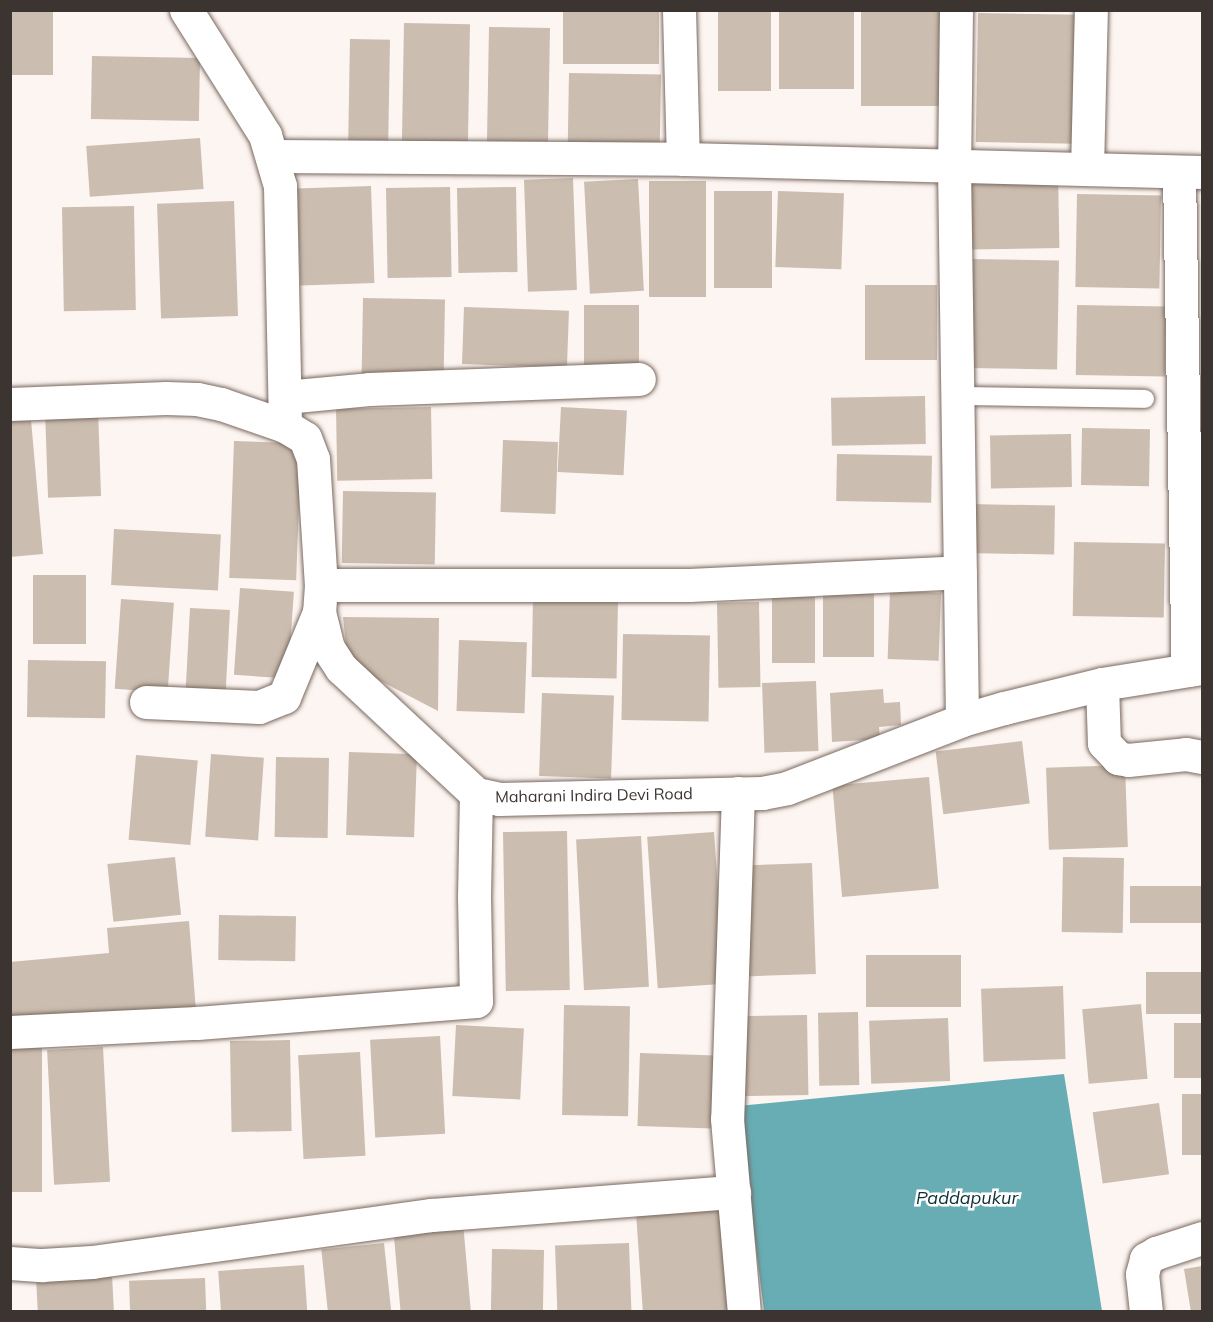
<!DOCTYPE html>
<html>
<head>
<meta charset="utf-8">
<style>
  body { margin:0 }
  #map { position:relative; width:1213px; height:1322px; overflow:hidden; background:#fdf5f1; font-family:Mulish,sans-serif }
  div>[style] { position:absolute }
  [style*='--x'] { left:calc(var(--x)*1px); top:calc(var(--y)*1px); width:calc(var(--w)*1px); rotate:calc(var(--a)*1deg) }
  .water>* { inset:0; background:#68adb4 }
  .building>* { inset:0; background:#cbbdaf; transform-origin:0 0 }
  .roads { filter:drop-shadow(0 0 2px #79685f) drop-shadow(0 0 2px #79685f) }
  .service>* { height:18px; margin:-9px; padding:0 9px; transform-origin:9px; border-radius:9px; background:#fff }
  .minor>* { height:33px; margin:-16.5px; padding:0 16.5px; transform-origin:16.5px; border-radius:16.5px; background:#fff }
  span { translate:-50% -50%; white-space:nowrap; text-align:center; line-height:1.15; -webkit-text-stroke:5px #fff; paint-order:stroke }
  .street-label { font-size:16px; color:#3c3431 }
  .water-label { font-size:18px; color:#0e3135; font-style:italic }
  .frame { position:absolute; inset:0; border:12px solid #3c3431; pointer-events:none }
</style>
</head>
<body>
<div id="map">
  <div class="water">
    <i style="clip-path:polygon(1064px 1074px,1102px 1311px,764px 1311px,738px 1106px)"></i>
  </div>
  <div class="building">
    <i style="left:10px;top:10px;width:43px;height:65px"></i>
    <i style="left:563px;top:10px;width:96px;height:54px"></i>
    <i style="left:718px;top:10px;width:53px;height:81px"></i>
    <i style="left:779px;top:10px;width:75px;height:79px"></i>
    <i style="left:861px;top:10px;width:79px;height:96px"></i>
    <i style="left:978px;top:13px;width:102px;height:129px;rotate:1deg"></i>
    <i style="left:404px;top:23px;width:66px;height:119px;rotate:1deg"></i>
    <i style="left:489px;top:27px;width:61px;height:115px;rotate:1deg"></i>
    <i style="left:350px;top:39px;width:40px;height:107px;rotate:1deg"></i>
    <i style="left:92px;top:56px;width:108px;height:63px;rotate:1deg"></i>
    <i style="left:569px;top:73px;width:92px;height:70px;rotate:1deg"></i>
    <i style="left:200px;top:138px;width:51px;height:114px;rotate:86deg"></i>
    <i style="left:1058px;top:170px;width:78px;height:90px;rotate:89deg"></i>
    <i style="left:573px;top:178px;width:112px;height:49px;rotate:88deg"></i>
    <i style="left:638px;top:179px;width:112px;height:54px;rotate:87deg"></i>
    <i style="left:706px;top:181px;width:116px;height:57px;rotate:90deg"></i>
    <i style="left:371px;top:186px;width:97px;height:74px;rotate:88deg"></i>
    <i style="left:450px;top:187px;width:90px;height:64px;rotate:89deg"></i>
    <i style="left:516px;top:187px;width:85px;height:59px;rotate:89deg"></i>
    <i style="left:714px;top:191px;width:58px;height:97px"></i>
    <i style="left:778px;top:191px;width:66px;height:76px;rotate:2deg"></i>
    <i style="left:1077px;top:194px;width:84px;height:93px;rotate:1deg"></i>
    <i style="left:234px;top:201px;width:115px;height:77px;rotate:88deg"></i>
    <i style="left:134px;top:206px;width:104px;height:72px;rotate:89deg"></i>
    <i style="left:969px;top:259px;width:90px;height:109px;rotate:1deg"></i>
    <i style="left:865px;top:285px;width:72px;height:75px"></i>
    <i style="left:363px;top:298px;width:82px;height:79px;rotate:1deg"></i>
    <i style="left:584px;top:305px;width:55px;height:68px"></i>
    <i style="left:1077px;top:305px;width:89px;height:70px;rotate:1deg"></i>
    <i style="left:464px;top:307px;width:105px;height:57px;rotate:2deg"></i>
    <i style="left:925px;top:396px;width:48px;height:94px;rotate:89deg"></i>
    <i style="left:431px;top:407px;width:72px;height:95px;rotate:89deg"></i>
    <i style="left:561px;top:407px;width:66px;height:65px;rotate:3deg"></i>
    <i style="left:98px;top:409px;width:87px;height:53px;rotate:88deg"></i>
    <i style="clip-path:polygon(31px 420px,43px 554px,10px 557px,10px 421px)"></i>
    <i style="left:1082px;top:428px;width:68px;height:57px;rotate:1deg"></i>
    <i style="left:1071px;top:434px;width:53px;height:81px;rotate:89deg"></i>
    <i style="left:503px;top:440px;width:55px;height:72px;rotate:2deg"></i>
    <i style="left:234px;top:441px;width:67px;height:137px;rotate:2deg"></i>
    <i style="left:837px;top:454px;width:95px;height:47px;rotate:1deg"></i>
    <i style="left:343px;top:491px;width:93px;height:72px;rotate:1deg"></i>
    <i style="left:967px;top:504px;width:88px;height:49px;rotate:1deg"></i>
    <i style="left:114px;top:529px;width:107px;height:56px;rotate:3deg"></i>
    <i style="left:1074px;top:542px;width:91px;height:74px;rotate:1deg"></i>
    <i style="left:33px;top:575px;width:53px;height:69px"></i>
    <i style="left:240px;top:588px;width:54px;height:87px;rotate:4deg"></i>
    <i style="left:823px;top:590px;width:51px;height:67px"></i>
    <i style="left:890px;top:591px;width:51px;height:68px;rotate:2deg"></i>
    <i style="left:533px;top:597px;width:85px;height:80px;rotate:1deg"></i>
    <i style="left:772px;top:597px;width:43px;height:66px"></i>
    <i style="left:121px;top:599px;width:53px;height:90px;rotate:4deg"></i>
    <i style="left:759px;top:602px;width:85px;height:42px;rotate:89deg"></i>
    <i style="left:190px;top:608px;width:40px;height:87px;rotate:3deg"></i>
    <i style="clip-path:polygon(343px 617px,439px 618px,438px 711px,348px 664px)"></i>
    <i style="left:623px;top:634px;width:87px;height:86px;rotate:1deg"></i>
    <i style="left:459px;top:640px;width:68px;height:71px;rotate:2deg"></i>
    <i style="left:28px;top:660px;width:78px;height:57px;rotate:1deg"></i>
    <i style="left:816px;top:681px;width:70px;height:54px;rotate:88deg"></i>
    <i style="clip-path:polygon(883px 689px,884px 703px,900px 702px,901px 725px,879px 727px,880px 739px,832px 742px,830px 693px)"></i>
    <i style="left:542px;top:693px;width:72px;height:83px;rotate:2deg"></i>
    <i style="left:1022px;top:741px;width:63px;height:87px;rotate:83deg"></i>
    <i style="left:349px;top:752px;width:68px;height:83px;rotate:2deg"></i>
    <i style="left:211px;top:754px;width:53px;height:83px;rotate:4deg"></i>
    <i style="left:136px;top:755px;width:62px;height:85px;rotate:5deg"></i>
    <i style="left:276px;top:757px;width:53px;height:80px;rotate:1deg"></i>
    <i style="left:1125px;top:765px;width:82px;height:79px;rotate:88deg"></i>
    <i style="left:929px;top:777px;width:112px;height:97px;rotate:85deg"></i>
    <i style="left:567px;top:831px;width:159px;height:64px;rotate:89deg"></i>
    <i style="left:714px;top:832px;width:152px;height:67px;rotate:86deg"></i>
    <i style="left:641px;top:836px;width:151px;height:65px;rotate:87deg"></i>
    <i style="left:175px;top:857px;width:58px;height:68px;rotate:84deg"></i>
    <i style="left:1063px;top:857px;width:61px;height:75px;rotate:1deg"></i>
    <i style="left:812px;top:863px;width:111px;height:70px;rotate:88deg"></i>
    <i style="left:1202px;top:886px;width:37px;height:72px;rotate:90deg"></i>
    <i style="left:219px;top:915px;width:77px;height:45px;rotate:1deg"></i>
    <i style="clip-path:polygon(189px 921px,196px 1011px,10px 1028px,10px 962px,109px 953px,107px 928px)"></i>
    <i style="left:866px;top:955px;width:95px;height:52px"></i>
    <i style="left:1202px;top:972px;width:42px;height:56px;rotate:90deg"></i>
    <i style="left:1063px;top:986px;width:73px;height:82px;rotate:88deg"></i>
    <i style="left:1141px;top:1004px;width:75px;height:59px;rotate:85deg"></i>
    <i style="left:564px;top:1005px;width:66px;height:110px;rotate:1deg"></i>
    <i style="left:858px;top:1012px;width:73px;height:40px;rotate:89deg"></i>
    <i style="left:807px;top:1015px;width:80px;height:70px;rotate:89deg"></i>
    <i style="left:948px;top:1018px;width:63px;height:79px;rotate:88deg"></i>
    <i style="left:1202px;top:1023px;width:55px;height:28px;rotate:90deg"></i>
    <i style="left:456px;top:1025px;width:68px;height:71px;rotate:3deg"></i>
    <i style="left:42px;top:1035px;width:157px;height:32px;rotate:90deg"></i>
    <i style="left:440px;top:1036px;width:98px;height:70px;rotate:87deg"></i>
    <i style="left:290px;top:1040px;width:91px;height:60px;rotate:89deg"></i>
    <i style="left:103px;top:1047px;width:135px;height:56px;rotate:87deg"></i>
    <i style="left:360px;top:1052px;width:104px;height:62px;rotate:87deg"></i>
    <i style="left:640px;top:1053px;width:75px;height:73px;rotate:2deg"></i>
    <i style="left:1202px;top:1094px;width:61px;height:20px;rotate:90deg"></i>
    <i style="left:1159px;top:1103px;width:72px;height:67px;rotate:82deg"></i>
    <i style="left:722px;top:1210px;width:102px;height:86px;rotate:86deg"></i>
    <i style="left:463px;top:1222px;width:90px;height:70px;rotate:85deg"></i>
    <i style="left:384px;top:1243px;width:69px;height:63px;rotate:84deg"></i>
    <i style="left:629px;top:1243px;width:69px;height:74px;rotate:88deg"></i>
    <i style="left:492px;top:1249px;width:52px;height:63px;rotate:1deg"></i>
    <i style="left:304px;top:1265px;width:47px;height:86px;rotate:86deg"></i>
    <i style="clip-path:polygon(1202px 1266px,1202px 1312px,1191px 1312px,1184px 1269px)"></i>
    <i style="left:112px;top:1275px;width:37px;height:76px;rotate:87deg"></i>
    <i style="left:205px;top:1278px;width:34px;height:76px;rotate:88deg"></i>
  </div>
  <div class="roads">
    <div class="service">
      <i style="--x:958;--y:396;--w:187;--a:0.9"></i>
    </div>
    <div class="minor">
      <i style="--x:186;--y:10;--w:148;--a:57.7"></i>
      <i style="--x:265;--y:135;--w:53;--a:73.6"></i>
      <i style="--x:280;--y:186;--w:240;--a:88.8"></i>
      <i style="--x:679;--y:10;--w:149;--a:88.5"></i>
      <i style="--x:956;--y:10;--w:156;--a:90.7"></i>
      <i style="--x:954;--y:166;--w:554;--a:89.17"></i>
      <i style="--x:273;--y:156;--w:410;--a:0.4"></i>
      <i style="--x:683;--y:159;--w:519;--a:1.43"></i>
      <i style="--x:1087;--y:169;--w:159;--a:-88.6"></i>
      <i style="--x:1179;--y:173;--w:497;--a:89"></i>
      <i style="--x:285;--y:397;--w:84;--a:-5.4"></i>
      <i style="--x:369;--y:389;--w:270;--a:-2.1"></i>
      <i style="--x:10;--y:404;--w:156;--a:-2.2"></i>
      <i style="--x:166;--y:398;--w:31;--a:2"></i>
      <i style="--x:197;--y:399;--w:25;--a:12"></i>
      <i style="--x:221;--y:404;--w:68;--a:19"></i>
      <i style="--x:285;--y:426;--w:23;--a:31"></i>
      <i style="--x:305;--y:438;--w:22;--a:69"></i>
      <i style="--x:313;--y:459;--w:126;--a:86.4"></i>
      <i style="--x:321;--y:585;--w:27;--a:94"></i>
      <i style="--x:319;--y:612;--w:37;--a:76"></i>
      <i style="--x:328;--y:648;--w:24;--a:57"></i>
      <i style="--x:341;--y:668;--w:185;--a:43"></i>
      <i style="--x:476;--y:794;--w:24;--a:12"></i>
      <i style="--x:499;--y:799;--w:263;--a:-1.3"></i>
      <i style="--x:762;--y:793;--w:25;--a:-11"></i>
      <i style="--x:787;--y:788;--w:188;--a:-21.2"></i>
      <i style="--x:962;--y:720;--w:44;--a:-15.9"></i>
      <i style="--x:1004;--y:708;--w:101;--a:-13.8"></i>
      <i style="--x:1102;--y:684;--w:101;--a:-9.1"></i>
      <i style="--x:321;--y:585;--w:368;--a:0"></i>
      <i style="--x:689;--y:585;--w:271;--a:-2.7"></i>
      <i style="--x:1102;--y:684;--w:59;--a:88.1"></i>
      <i style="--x:1104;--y:743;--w:21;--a:47"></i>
      <i style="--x:1118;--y:758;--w:10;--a:11"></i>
      <i style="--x:1128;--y:760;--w:58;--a:-5.9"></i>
      <i style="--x:1186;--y:754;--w:16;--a:11"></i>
      <i style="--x:146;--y:702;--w:113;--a:2.5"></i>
      <i style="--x:259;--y:707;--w:27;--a:-22"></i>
      <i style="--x:284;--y:697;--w:92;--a:-67.6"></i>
      <i style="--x:738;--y:793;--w:326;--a:91.9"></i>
      <i style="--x:727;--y:1119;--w:194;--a:85"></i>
      <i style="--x:10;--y:1032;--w:187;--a:-2.8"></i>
      <i style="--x:197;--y:1023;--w:280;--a:-4.5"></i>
      <i style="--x:476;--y:1001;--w:104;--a:-91.1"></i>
      <i style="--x:474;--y:897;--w:103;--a:-88.9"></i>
      <i style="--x:10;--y:1263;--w:32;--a:4"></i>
      <i style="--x:42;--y:1265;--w:50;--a:-3.4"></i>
      <i style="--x:92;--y:1262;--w:343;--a:-7.9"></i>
      <i style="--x:432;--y:1215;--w:303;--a:-4.4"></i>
      <i style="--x:1146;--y:1312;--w:38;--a:-96"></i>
      <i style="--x:1142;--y:1274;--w:16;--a:-75"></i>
      <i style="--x:1146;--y:1259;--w:12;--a:-31"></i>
      <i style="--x:1156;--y:1253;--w:48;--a:-18.1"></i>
    </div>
  </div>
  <div class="street-label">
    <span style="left:594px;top:795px;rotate:-1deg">Maharani Indira Devi Road</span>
  </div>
  <div class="water-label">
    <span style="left:967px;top:1198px">Paddapukur</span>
  </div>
  <div class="frame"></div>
</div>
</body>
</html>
